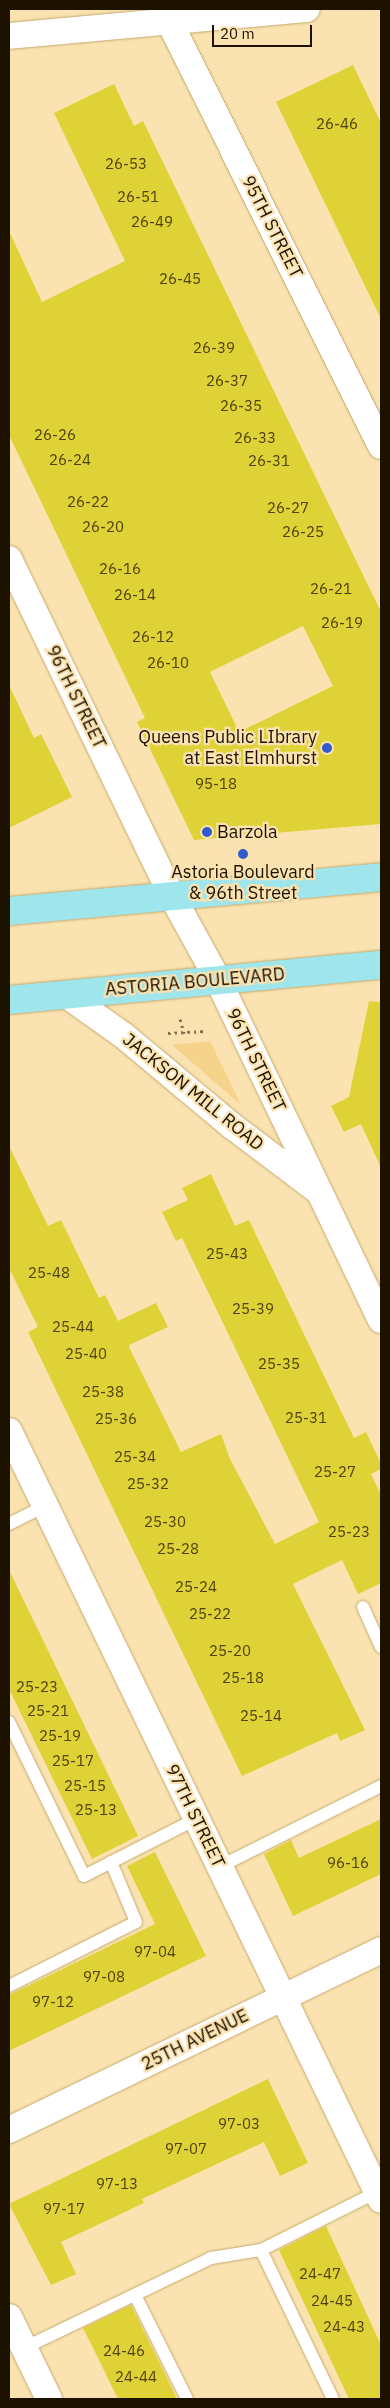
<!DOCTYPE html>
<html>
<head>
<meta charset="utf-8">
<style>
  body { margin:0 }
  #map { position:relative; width:390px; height:2408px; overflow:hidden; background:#fae2b1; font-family:"IBM Plex Sans",sans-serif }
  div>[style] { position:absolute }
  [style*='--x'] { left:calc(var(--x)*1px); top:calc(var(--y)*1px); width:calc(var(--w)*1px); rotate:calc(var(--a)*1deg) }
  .green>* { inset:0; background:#f6d38b }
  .building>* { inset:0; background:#dfd236 }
  .path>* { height:3px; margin-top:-1.5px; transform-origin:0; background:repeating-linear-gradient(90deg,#837251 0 2.5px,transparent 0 6.5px) }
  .roads { filter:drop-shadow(0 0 1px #c6a96c) drop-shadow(0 0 1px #c6a96c) }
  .lane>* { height:12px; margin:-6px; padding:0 6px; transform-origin:6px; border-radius:6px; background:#fff }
  .street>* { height:26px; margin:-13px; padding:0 13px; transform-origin:13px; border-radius:13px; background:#fff }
  .primary>* { height:28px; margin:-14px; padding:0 14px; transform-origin:14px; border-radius:14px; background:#9fe5ec }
  .dots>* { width:14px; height:14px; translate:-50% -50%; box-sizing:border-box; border:2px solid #fae2b1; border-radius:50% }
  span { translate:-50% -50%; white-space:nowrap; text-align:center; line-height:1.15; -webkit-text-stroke:4.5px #fae2b1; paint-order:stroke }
  .number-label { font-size:15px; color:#4e420e }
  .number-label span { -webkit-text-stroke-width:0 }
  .street-label { font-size:18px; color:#1d1200 }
  .poi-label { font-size:18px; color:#1d1200 }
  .right { translate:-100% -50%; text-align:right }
  .left { translate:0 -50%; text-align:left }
  .frame { position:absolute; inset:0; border:10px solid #1d1200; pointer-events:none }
  .scale { position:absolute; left:212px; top:25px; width:100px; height:22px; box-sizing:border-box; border:2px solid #1d1200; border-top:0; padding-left:6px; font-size:15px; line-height:18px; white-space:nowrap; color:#1d1200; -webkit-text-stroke:4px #fae2b1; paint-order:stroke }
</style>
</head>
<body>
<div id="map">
  <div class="green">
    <i style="clip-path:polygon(210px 1041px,241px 1105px,172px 1045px)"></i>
  </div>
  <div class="building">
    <i style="clip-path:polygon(353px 65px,381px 123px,381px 319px,276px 102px)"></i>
    <i style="clip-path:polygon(evenodd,114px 84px,134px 126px,143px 121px,381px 612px,381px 824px,194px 840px,137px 722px,145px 718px,9px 435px,9px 231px,42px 302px,125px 261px,54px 113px,114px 84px,303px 626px,333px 686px,239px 732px,210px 672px,303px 626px)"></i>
    <i style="clip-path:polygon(9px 685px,34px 738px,41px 734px,72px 797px,9px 828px)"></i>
    <i style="clip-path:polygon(369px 1001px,381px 1002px,381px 1168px,361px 1124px,344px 1132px,331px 1106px,349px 1097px)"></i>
    <i style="clip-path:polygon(9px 1146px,48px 1226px,61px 1220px,99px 1298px,105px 1295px,118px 1321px,156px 1303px,168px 1327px,129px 1345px,130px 1349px,181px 1452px,221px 1434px,230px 1459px,275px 1544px,319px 1522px,182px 1238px,176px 1241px,162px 1212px,188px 1200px,182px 1188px,211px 1174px,235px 1226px,249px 1220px,354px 1438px,366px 1432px,381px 1464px,381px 1469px,371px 1474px,381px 1495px,381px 1583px,358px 1594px,342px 1560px,293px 1584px,365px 1730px,340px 1741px,337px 1733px,242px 1776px,28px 1332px,38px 1327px,9px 1268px)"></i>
    <i style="clip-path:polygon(9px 1570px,138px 1836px,92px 1859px,9px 1689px)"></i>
    <i style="clip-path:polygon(381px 1819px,381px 1874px,293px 1916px,264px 1854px,291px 1840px,299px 1858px)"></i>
    <i style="clip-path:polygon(155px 1852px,206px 1956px,9px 2051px,9px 1995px,155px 1924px,127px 1866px)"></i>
    <i style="clip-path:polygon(268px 2079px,308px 2163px,280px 2176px,264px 2142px,142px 2199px,144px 2203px,61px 2242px,76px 2274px,51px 2285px,9px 2204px)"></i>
    <i style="clip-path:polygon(326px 2226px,381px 2345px,381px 2399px,349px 2399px,279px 2250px)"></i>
    <i style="clip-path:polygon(131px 2305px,167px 2378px,177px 2399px,118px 2399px,96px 2354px,83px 2328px)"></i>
  </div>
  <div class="path">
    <i style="--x:180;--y:1019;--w:15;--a:74"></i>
    <i style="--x:168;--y:1033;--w:38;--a:-3"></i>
  </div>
  <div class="roads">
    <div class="lane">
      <i style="--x:9;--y:1524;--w:40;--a:-26.6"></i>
      <i style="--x:363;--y:1607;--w:44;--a:65.8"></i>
      <i style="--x:9;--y:1722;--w:171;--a:64"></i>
      <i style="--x:84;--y:1876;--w:126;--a:-27"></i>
      <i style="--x:219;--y:1867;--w:181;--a:-26.6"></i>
      <i style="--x:9;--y:1986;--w:142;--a:-26.7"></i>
      <i style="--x:136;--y:1922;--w:65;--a:-112.6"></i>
      <i style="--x:135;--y:2295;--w:116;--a:63.4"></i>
      <i style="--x:24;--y:2348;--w:208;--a:-25.7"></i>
      <i style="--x:211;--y:2258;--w:51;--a:-9.1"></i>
      <i style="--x:333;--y:2399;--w:165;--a:-115.8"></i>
      <i style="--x:261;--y:2250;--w:130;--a:-26.6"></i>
    </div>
    <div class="street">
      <i style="--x:163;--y:9;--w:488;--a:63.5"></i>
      <i style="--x:9;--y:36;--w:299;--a:-5.2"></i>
      <i style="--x:9;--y:559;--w:377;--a:64.2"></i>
      <i style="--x:173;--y:898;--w:94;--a:61.2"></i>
      <i style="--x:218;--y:980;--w:377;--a:64.4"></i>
      <i style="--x:65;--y:994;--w:71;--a:35.3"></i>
      <i style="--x:123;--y:1035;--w:142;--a:39.9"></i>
      <i style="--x:232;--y:1126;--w:106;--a:37"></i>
      <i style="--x:9;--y:1431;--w:854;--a:64.18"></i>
      <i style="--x:9;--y:2130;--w:413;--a:-25.8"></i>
      <i style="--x:9;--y:2317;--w:91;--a:64"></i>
    </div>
    <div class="primary">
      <i style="--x:9;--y:911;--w:374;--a:-5.2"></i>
      <i style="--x:9;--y:1000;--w:374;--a:-5.4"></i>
    </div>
  </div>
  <div class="dots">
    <i style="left:327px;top:748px;background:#305ccb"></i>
    <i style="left:207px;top:832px;background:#305ccb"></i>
    <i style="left:243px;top:854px;background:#305ccb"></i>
  </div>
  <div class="number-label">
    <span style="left:337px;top:124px">26-46</span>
    <span style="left:126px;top:164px">26-53</span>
    <span style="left:138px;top:197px">26-51</span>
    <span style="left:152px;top:222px">26-49</span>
    <span style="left:180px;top:279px">26-45</span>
    <span style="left:214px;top:348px">26-39</span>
    <span style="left:227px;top:381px">26-37</span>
    <span style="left:241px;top:406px">26-35</span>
    <span style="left:55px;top:435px">26-26</span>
    <span style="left:255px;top:438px">26-33</span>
    <span style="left:70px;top:460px">26-24</span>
    <span style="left:269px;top:461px">26-31</span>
    <span style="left:88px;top:502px">26-22</span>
    <span style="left:288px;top:508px">26-27</span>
    <span style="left:103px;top:527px">26-20</span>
    <span style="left:303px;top:532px">26-25</span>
    <span style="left:120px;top:569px">26-16</span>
    <span style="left:331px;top:589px">26-21</span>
    <span style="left:135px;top:595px">26-14</span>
    <span style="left:342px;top:623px">26-19</span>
    <span style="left:153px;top:637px">26-12</span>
    <span style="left:168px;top:663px">26-10</span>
    <span style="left:216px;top:784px">95-18</span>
    <span style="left:227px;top:1254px">25-43</span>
    <span style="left:49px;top:1273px">25-48</span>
    <span style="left:253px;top:1309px">25-39</span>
    <span style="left:73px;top:1327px">25-44</span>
    <span style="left:86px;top:1354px">25-40</span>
    <span style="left:279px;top:1364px">25-35</span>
    <span style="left:103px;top:1392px">25-38</span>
    <span style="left:306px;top:1418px">25-31</span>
    <span style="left:116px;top:1419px">25-36</span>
    <span style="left:135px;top:1457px">25-34</span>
    <span style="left:335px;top:1472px">25-27</span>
    <span style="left:148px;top:1484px">25-32</span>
    <span style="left:165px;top:1522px">25-30</span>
    <span style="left:349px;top:1532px">25-23</span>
    <span style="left:178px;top:1549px">25-28</span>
    <span style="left:196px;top:1587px">25-24</span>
    <span style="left:210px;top:1614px">25-22</span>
    <span style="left:230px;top:1651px">25-20</span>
    <span style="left:243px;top:1678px">25-18</span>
    <span style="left:37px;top:1687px">25-23</span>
    <span style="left:48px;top:1711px">25-21</span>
    <span style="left:261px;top:1716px">25-14</span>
    <span style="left:60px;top:1736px">25-19</span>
    <span style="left:73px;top:1761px">25-17</span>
    <span style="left:85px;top:1786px">25-15</span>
    <span style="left:96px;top:1810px">25-13</span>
    <span style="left:348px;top:1863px">96-16</span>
    <span style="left:155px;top:1952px">97-04</span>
    <span style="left:104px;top:1977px">97-08</span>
    <span style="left:53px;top:2002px">97-12</span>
    <span style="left:239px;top:2124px">97-03</span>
    <span style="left:186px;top:2149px">97-07</span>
    <span style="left:117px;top:2184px">97-13</span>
    <span style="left:64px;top:2209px">97-17</span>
    <span style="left:320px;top:2274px">24-47</span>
    <span style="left:332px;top:2301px">24-45</span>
    <span style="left:344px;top:2327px">24-43</span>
    <span style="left:124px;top:2351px">24-46</span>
    <span style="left:136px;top:2377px">24-44</span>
  </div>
  <div class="street-label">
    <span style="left:272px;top:227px;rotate:63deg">95TH STREET</span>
    <span style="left:76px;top:697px;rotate:64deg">96TH STREET</span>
    <span style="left:195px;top:982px;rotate:-5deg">ASTORIA BOULEVARD</span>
    <span style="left:256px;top:1060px;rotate:64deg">96TH STREET</span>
    <span style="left:193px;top:1092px;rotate:39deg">JACKSON MILL ROAD</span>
    <span style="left:195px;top:1816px;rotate:64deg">97TH STREET</span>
    <span style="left:195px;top:2040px;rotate:-26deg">25TH AVENUE</span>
  </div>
  <div class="poi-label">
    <span class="right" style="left:317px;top:748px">Queens Public LIbrary<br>at East Elmhurst</span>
    <span class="left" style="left:217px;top:832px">Barzola</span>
    <span style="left:243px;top:883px">Astoria Boulevard<br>&amp; 96th Street</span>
  </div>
  <div class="frame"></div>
  <div class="scale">20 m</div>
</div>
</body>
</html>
